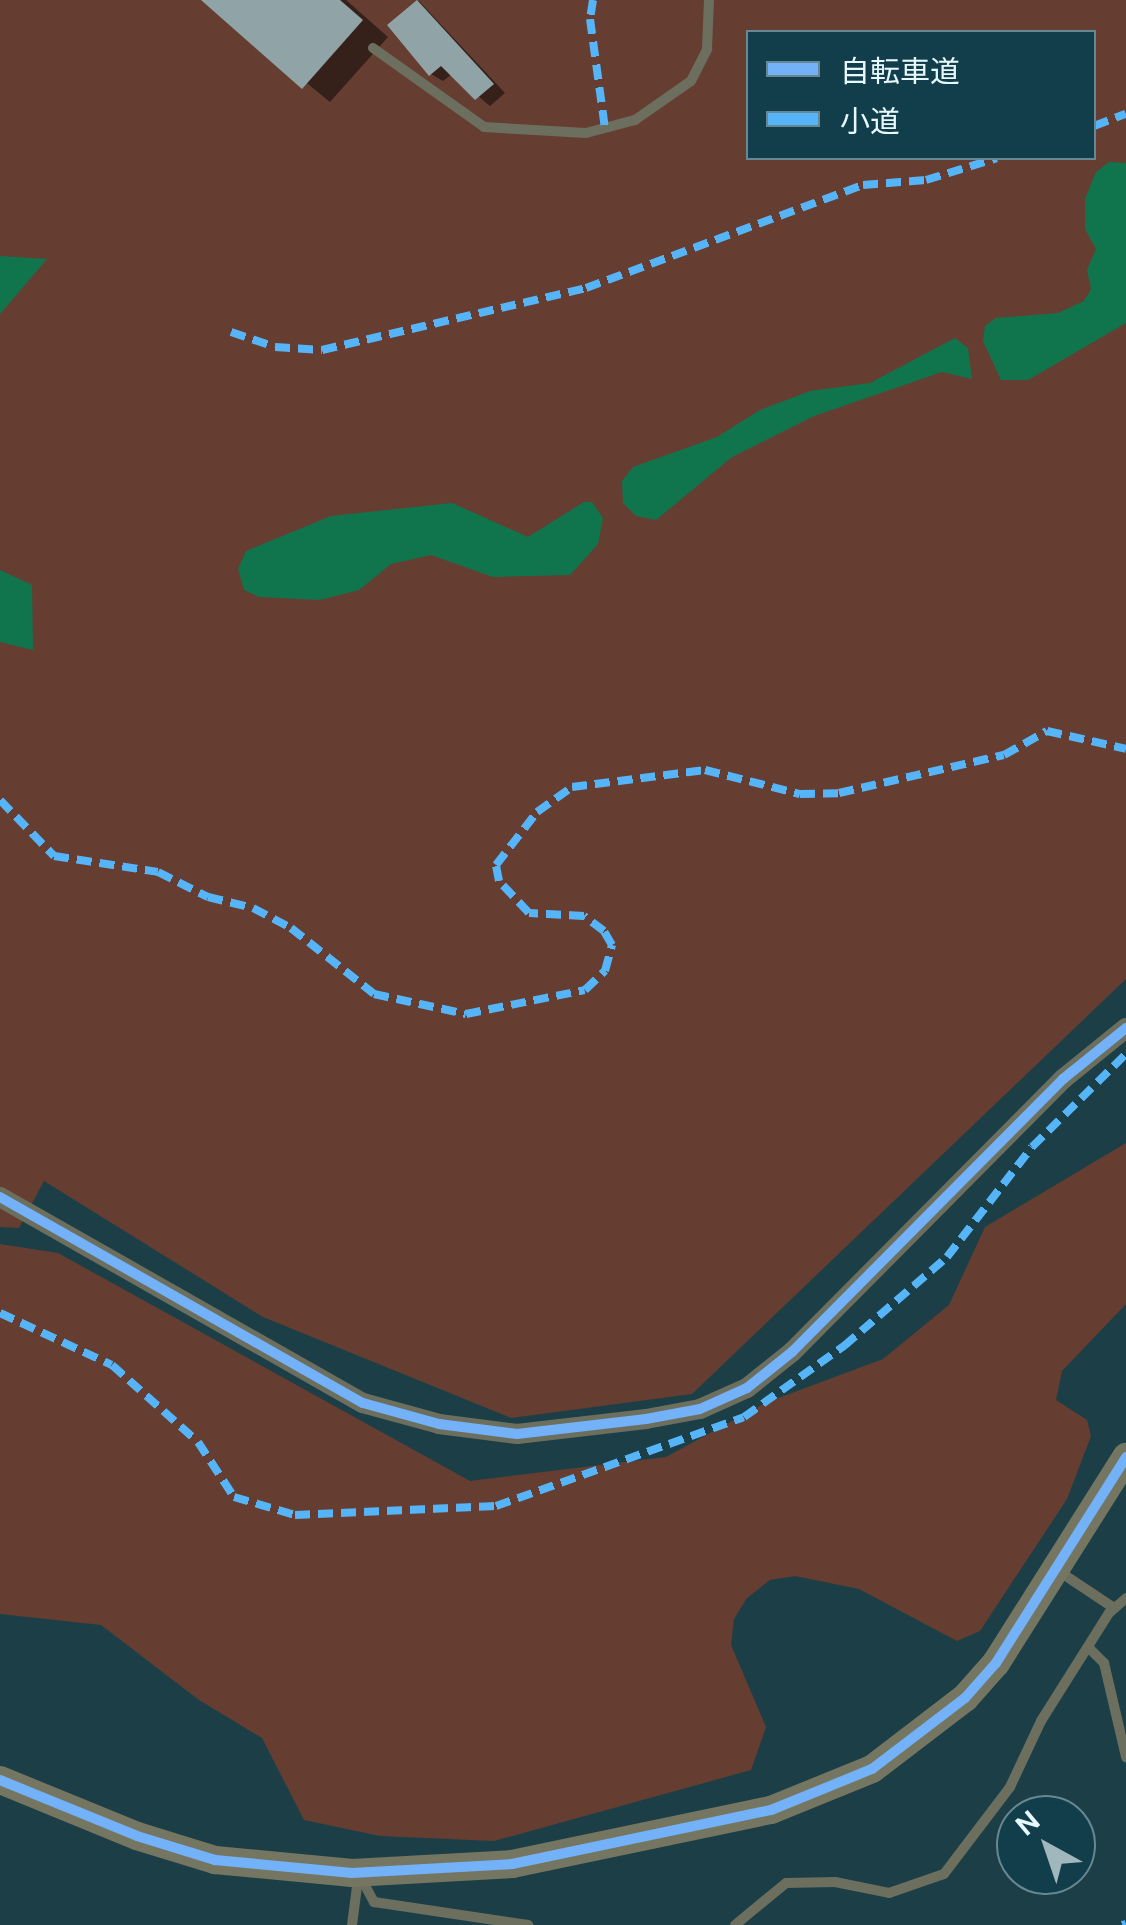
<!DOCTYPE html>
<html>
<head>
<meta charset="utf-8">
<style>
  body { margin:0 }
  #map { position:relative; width:1126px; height:1925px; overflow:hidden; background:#1c3f47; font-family:"DM Sans","Noto Sans JP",sans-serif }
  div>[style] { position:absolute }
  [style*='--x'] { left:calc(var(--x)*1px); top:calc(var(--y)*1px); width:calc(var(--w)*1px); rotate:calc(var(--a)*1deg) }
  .green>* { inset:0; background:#653e31 }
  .water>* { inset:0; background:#10754d }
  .shadow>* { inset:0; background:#0007 }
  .building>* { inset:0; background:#90a4a8 }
  .lane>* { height:10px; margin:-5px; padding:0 5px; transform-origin:5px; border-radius:5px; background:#6c6e5e }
  .street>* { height:20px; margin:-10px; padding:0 10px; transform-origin:10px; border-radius:10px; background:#6c6e5e }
  .secondary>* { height:28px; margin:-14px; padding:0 14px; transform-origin:14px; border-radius:14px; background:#757662 }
  .quiet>* { height:8px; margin-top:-4px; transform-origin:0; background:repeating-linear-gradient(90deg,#56b5f8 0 15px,transparent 0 23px) }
  .cycleway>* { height:10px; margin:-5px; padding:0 5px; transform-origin:5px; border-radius:5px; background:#73b2f8 }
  span { translate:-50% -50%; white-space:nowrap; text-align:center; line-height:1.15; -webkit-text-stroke:10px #113e4a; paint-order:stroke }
  .legend { position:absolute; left:746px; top:30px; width:350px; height:130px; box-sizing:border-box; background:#113e4a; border:2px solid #678892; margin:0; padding:12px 18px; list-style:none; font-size:30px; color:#e7f8fe }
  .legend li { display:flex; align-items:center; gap:20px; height:50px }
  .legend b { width:50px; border:2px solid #678892 }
  .north { position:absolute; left:996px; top:1795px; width:100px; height:100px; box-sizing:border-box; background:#113e4a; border:2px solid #678892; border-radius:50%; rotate:320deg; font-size:28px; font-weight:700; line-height:40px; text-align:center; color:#e7f8fe }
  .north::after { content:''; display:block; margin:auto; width:35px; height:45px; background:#a0b7be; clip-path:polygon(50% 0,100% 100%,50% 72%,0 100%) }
</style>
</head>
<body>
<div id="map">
  <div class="green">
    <i style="clip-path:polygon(evenodd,0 0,1126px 0,1126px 979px,692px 1394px,511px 1418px,263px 1317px,44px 1181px,19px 1228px,0 1227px,0 0,748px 32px,1094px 32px,1094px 158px,748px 158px,748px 32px)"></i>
    <i style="clip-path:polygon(1126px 1143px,1126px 1304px,1062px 1371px,1056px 1400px,1087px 1420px,1091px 1436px,1067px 1499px,980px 1631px,957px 1641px,859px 1589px,795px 1576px,770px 1580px,747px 1598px,734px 1619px,731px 1645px,766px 1727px,751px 1770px,494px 1841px,380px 1836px,304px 1820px,262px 1738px,199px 1700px,101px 1625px,0 1614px,0 1244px,58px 1253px,470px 1481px,666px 1457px,765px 1403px,883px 1359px,949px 1305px,985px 1227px)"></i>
  </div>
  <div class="water">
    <i style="clip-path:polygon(1109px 162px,1126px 163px,1126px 323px,1028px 380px,1001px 380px,983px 341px,985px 326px,996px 318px,1058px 313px,1084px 301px,1091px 289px,1087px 270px,1096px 249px,1085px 229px,1085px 199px,1096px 172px)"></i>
    <i style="clip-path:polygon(0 256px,47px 259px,0 314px)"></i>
    <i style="clip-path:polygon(955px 338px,968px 348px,972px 379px,942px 372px,814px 416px,732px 457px,656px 520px,636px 516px,623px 503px,622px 481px,633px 467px,717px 437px,760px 410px,810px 391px,870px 383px)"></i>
    <i style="clip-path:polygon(584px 502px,592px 502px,603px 518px,598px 544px,570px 575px,493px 577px,431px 555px,391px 564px,359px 590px,320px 600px,259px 597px,244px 590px,238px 569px,246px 551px,331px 516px,452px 503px,528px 537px)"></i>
    <i style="clip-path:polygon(0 570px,32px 585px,33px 650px,0 642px)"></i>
  </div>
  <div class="shadow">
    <i style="clip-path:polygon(205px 0,346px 0,388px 37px,330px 102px)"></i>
    <i style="clip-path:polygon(419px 1px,505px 93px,490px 106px,452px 74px,443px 81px,431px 74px,390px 25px)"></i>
  </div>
  <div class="building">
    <i style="clip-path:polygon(201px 0,340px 0,363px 20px,302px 89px)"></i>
    <i style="clip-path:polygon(417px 0,494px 84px,475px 100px,441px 66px,429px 76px,387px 25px)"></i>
  </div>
  <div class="lane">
    <i style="--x:373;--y:48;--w:136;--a:35.4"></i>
    <i style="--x:484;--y:127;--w:102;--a:3.4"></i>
    <i style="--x:586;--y:133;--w:51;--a:-14.9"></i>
    <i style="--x:635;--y:120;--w:68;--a:-34.9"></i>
    <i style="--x:691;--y:81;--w:36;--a:-63"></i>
    <i style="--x:707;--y:49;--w:49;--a:-87.7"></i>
    <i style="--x:1057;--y:1570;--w:69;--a:33.7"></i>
    <i style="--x:1088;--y:1647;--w:23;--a:45"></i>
    <i style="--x:1104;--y:1663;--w:97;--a:76.8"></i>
    <i style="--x:359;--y:1874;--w:32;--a:62"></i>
    <i style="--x:374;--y:1902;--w:156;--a:8.5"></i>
    <i style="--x:352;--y:1925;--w:46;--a:-82.6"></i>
    <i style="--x:735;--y:1925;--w:66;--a:-39.5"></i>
    <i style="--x:786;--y:1883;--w:49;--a:-1.2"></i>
    <i style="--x:835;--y:1882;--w:55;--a:11.5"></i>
    <i style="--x:889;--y:1893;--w:58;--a:-19.1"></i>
    <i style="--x:944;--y:1874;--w:109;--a:-52.8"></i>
    <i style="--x:1010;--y:1787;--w:73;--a:-64.8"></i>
    <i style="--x:1041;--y:1721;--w:128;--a:-57.8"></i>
    <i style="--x:1109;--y:1613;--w:23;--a:-41"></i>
  </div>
  <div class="street">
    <i style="--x:0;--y:1197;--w:417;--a:29.6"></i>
    <i style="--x:363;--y:1403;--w:79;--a:15.4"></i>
    <i style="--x:439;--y:1424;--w:79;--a:7.3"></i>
    <i style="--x:517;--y:1434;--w:130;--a:-6.6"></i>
    <i style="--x:646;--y:1419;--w:55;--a:-10.5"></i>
    <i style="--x:700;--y:1409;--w:51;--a:-24.1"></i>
    <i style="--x:747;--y:1388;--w:58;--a:-38.7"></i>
    <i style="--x:792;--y:1352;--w:385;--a:-45.2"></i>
    <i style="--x:1063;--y:1079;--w:81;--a:-39"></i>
  </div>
  <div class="secondary">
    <i style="--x:0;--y:1780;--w:148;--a:22.2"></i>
    <i style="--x:137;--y:1836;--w:82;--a:17.1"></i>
    <i style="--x:215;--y:1860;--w:138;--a:5.4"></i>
    <i style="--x:352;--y:1873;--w:160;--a:-3.2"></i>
    <i style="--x:512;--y:1864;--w:265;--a:-11.8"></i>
    <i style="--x:771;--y:1810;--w:109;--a:-22.1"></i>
    <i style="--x:872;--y:1769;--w:117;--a:-37.4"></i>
    <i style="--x:965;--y:1698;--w:47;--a:-48.5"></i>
    <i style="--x:996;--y:1663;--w:244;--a:-57.7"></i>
  </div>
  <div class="quiet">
    <i style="--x:593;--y:0;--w:19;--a:99"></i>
    <i style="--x:590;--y:19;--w:110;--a:82.2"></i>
    <i style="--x:1094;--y:126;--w:34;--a:-21"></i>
    <i style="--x:231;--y:332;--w:46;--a:18.8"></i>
    <i style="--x:275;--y:347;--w:47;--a:3.7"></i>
    <i style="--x:322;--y:350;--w:271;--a:-13.2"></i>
    <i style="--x:586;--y:288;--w:296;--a:-20.4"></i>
    <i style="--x:863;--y:185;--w:63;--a:-4.5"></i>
    <i style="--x:926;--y:180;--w:74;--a:-17.2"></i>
    <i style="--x:0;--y:800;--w:78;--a:46"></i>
    <i style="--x:54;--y:856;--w:105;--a:8.7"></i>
    <i style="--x:158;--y:872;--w:56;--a:26.6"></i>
    <i style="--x:208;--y:897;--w:46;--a:13.7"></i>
    <i style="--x:253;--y:908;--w:43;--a:27.8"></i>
    <i style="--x:291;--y:928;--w:106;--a:38.5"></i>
    <i style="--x:374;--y:994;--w:94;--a:12.3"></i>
    <i style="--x:466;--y:1014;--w:121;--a:-11.4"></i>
    <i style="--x:585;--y:990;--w:28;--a:-44"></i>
    <i style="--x:605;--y:971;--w:27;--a:-75"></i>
    <i style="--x:612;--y:945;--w:16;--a:-120"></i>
    <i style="--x:604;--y:931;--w:25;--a:-143"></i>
    <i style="--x:584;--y:916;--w:55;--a:-176.9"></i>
    <i style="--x:529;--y:913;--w:44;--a:-133.2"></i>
    <i style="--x:499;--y:881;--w:16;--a:-101"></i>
    <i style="--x:496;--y:865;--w:67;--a:-52.3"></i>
    <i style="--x:537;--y:812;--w:43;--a:-35.5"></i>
    <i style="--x:572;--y:787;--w:134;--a:-7.3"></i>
    <i style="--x:705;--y:770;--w:98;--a:14.2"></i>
    <i style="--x:800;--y:794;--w:39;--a:-1"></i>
    <i style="--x:839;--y:793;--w:169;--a:-13"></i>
    <i style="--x:1004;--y:755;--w:49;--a:-29.2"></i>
    <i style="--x:1047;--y:731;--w:81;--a:12.8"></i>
    <i style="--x:0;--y:1313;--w:123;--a:24.9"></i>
    <i style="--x:112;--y:1365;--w:115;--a:41.8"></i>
    <i style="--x:198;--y:1442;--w:66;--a:56.8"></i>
    <i style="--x:234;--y:1497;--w:64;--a:16.4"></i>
    <i style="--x:295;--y:1515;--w:201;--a:-2.6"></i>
    <i style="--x:496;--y:1506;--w:263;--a:-19.7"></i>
    <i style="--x:744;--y:1417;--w:123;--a:-35.4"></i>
    <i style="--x:844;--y:1346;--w:136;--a:-40.8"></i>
    <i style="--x:947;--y:1257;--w:139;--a:-52.3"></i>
    <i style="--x:1032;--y:1147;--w:132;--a:-44.7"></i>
    <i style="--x:1122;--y:1925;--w:4;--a:-14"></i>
  </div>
  <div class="cycleway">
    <i style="--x:0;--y:1197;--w:417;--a:29.6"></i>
    <i style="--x:363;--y:1403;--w:79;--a:15.4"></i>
    <i style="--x:439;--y:1424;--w:79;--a:7.3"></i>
    <i style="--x:517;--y:1434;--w:130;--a:-6.6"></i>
    <i style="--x:646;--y:1419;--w:55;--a:-10.5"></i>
    <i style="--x:700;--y:1409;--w:51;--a:-24.1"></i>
    <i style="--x:747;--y:1388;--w:58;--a:-38.7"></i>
    <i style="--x:792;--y:1352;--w:385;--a:-45.2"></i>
    <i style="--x:1063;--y:1079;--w:81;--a:-39"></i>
    <i style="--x:0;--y:1780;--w:148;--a:22.2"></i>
    <i style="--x:137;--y:1836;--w:82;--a:17.1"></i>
    <i style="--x:215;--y:1860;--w:138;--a:5.4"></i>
    <i style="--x:352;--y:1873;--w:160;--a:-3.2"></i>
    <i style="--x:512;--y:1864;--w:265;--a:-11.8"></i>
    <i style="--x:771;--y:1810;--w:109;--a:-22.1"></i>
    <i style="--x:872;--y:1769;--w:117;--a:-37.4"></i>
    <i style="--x:965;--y:1698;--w:47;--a:-48.5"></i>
    <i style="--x:996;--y:1663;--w:244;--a:-57.7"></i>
  </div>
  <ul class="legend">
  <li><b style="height:12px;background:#73b2f8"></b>自転車道</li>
  <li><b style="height:12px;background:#56b5f8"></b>小道</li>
  </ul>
  <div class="north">N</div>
</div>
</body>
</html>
